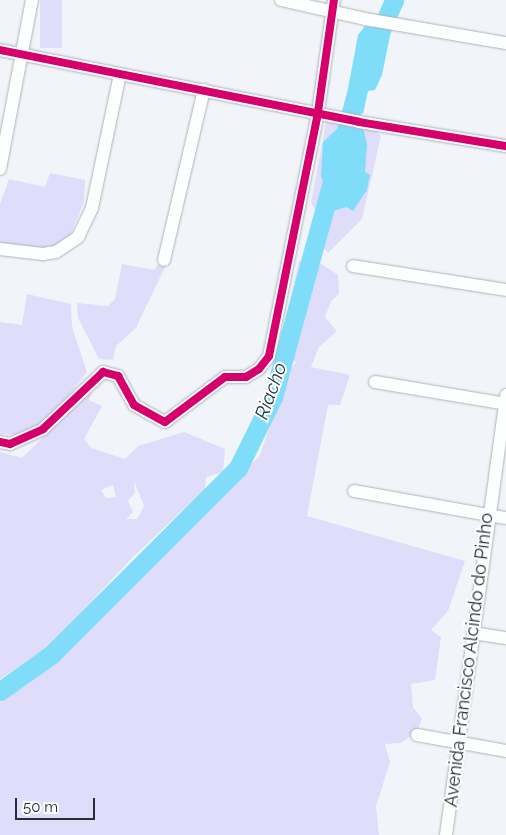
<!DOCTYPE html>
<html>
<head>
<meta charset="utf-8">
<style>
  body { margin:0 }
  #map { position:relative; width:506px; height:835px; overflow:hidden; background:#f1f5fa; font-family:Raleway,sans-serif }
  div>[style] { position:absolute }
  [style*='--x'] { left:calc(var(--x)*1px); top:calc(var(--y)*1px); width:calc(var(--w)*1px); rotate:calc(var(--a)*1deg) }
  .green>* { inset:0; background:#dfddfa; transform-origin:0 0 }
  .water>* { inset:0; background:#7fddf9 }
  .river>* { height:19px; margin:-9.5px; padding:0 9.5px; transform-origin:9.5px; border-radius:9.5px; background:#7fddf9 }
  .roads { filter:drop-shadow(0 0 1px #aeb3b9) drop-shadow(0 0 1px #aeb3b9) }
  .minor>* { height:12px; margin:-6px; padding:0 6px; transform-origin:6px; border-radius:6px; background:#fdfefe }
  .cycleway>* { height:8px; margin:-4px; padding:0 4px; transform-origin:4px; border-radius:4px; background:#d6006c }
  span { translate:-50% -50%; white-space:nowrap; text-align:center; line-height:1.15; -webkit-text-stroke:4px #fff; paint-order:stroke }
  .street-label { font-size:18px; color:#262d36 }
  .water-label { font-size:19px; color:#1c333a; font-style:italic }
  .scale { position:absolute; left:15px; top:798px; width:80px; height:22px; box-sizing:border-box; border:2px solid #262d36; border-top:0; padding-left:6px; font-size:15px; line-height:18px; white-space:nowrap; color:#262d36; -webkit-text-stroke:4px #fff; paint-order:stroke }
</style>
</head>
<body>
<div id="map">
  <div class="green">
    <i style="left:40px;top:0;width:22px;height:48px"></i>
    <i style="clip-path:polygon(326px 122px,372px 127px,381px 136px,362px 219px,328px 253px,320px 244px,324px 225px,311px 203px)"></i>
    <i style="clip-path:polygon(50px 173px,85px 180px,84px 202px,69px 238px,61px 246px,43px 251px,0 243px,0 204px,9px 179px,45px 187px)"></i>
    <i style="clip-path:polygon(299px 261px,317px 261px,338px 275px,339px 294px,331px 301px,325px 317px,337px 331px,319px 347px,311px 367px,350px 375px,340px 405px,328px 405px,307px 516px,465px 561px,448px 611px,431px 630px,441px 637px,435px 680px,411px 684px,413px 707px,422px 719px,417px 731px,401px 743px,385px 744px,390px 762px,376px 806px,379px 835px,0 835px,0 702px,75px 641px,145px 568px,159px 562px,260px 455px,289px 369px,297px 362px,278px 353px)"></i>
    <i style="clip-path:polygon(160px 262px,166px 265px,136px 328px,116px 346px,113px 360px,99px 359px,78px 318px,77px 303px,108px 306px,115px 299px,122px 264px,154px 270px)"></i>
    <i style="clip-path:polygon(27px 294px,71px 304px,72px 327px,87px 372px,49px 420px,23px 435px,0 434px,0 322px,22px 325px)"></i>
    <i style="clip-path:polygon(evenodd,95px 386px,89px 400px,102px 406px,84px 439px,91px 448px,125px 459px,138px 446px,184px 432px,225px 449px,223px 472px,206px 477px,205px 489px,132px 558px,50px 646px,0 679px,0 452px,22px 458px,95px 386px,134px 481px,144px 506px,137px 519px,126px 519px,133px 512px,128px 501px,135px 493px,134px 481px,95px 386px,113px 485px,116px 497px,106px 498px,101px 490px,113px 485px)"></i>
  </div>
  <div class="water">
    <i style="clip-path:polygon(365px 26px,387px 29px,390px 36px,382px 75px,375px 90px,368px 91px,363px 114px,348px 108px,346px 99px,358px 35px)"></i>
    <i style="clip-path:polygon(363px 128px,367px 144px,365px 172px,370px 175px,367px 190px,353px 211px,347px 207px,333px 211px,321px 176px,323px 142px,337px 129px)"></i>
  </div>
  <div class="river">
    <i style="--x:377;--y:39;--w:43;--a:-66.4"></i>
    <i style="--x:0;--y:691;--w:64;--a:-35.4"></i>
    <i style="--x:52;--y:654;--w:263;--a:-45"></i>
    <i style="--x:238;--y:468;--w:79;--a:-63.8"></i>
    <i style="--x:273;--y:397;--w:322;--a:-74.7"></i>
  </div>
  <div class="roads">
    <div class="minor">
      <i style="--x:281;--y:0;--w:86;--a:12.7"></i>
      <i style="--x:365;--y:19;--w:143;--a:9.7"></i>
      <i style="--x:0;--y:50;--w:366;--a:11.3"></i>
      <i style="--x:359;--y:122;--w:149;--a:9.3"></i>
      <i style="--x:0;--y:169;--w:172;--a:-79.3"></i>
      <i style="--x:0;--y:249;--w:43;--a:6.6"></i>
      <i style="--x:43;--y:254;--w:13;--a:-9"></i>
      <i style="--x:56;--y:252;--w:27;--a:-34"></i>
      <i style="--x:78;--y:237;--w:32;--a:-64"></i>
      <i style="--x:92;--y:208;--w:137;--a:-78.2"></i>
      <i style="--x:164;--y:260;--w:175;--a:-76.8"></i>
      <i style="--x:353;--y:266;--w:155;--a:8.9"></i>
      <i style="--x:375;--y:382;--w:133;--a:9.5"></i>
      <i style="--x:0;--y:442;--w:10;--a:11"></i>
      <i style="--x:10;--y:444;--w:36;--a:-24"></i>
      <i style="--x:43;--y:429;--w:83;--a:-43.5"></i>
      <i style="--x:103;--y:372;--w:16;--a:15"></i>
      <i style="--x:118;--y:376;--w:33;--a:61"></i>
      <i style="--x:134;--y:405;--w:35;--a:29"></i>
      <i style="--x:165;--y:422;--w:75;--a:-36.9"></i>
      <i style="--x:225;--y:377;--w:21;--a:0"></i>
      <i style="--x:246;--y:377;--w:15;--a:-32"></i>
      <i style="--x:259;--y:369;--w:16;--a:-52"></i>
      <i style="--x:269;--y:356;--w:249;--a:-78.6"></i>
      <i style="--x:318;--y:112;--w:113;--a:-81.9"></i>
      <i style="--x:354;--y:491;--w:154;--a:10.1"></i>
      <i style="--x:473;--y:633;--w:33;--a:9"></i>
      <i style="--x:417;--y:735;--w:90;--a:10.2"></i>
      <i style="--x:446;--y:835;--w:444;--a:-82.2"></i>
    </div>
  </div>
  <div class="cycleway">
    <i style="--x:0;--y:50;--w:366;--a:11.3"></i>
    <i style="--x:359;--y:122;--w:149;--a:9.3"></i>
    <i style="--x:0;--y:442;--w:10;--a:11"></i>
    <i style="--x:10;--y:444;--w:36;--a:-24"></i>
    <i style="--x:43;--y:429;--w:83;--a:-43.5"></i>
    <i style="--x:103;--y:372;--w:16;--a:15"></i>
    <i style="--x:118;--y:376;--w:33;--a:61"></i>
    <i style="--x:134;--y:405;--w:35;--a:29"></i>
    <i style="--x:165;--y:422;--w:75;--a:-36.9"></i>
    <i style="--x:225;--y:377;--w:21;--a:0"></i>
    <i style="--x:246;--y:377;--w:15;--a:-32"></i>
    <i style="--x:259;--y:369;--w:16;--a:-52"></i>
    <i style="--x:269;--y:356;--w:249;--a:-78.6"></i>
    <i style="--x:318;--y:112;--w:113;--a:-81.9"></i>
  </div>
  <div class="street-label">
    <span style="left:469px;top:660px;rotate:-83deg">Avenida Francisco Alcindo do Pinho</span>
  </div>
  <div class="water-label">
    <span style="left:271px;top:391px;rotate:-70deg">Riacho</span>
  </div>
  <div class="scale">50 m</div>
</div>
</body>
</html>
